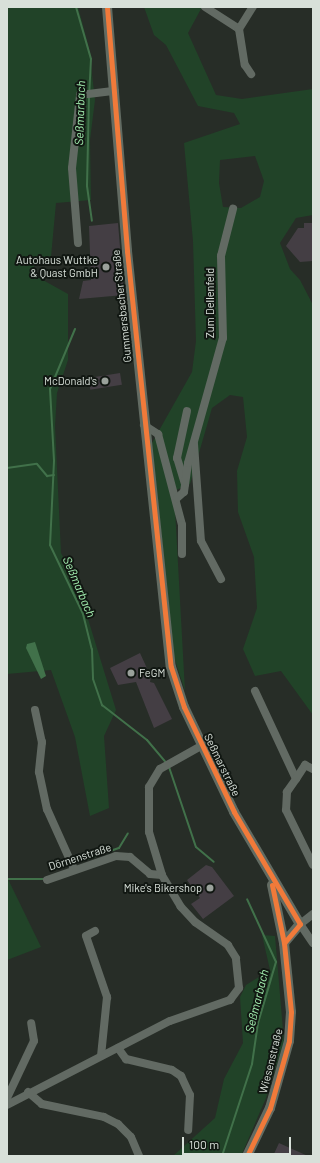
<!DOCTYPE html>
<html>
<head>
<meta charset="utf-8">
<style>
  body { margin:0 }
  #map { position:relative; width:320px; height:1163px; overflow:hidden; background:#272d27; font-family:Barlow,sans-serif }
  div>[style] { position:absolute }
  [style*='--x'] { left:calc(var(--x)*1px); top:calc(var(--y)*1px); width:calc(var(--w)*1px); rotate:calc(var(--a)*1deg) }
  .green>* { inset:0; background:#214328 }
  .water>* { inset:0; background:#41714a }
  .stream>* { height:2px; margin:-1px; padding:0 1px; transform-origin:1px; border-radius:1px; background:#41714a }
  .building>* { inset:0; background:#443e44; transform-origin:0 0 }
  .minor>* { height:8px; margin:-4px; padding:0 4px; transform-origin:4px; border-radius:4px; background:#626a63 }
  .major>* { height:10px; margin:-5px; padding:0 5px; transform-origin:5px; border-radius:5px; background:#626b62 }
  .cycleway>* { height:5px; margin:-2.5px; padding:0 2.5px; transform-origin:2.5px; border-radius:2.5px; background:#f17a3a }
  .dots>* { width:11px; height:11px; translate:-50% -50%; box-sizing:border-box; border:2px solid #111712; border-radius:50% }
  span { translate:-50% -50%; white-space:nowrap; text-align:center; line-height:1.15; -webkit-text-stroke:4px #111712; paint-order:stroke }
  .poi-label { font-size:11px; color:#d8e0d9 }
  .right { translate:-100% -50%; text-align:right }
  .left { translate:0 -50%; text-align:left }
  .street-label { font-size:11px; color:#d8e0d9 }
  .water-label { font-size:12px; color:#a5f2b2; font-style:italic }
  .frame { position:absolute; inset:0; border:8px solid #d8e0d9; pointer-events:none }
  .scale { position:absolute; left:182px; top:1137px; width:109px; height:18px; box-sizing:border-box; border:2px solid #d8e0d9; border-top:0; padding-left:5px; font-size:12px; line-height:14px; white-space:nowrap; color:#d8e0d9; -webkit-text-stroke:3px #111712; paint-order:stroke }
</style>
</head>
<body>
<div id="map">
  <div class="green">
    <i style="clip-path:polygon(7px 7px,78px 7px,89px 48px,95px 100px,90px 140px,91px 200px,56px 203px,51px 257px,34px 260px,34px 275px,68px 294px,68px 360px,57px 393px,55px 426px,61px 553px,76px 580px,116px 710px,104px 736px,109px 808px,90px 816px,75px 737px,51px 670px,7px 674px)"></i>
    <i style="clip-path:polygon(evenodd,144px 7px,202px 7px,188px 33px,216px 95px,242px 99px,313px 89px,313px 215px,296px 218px,280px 243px,290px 269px,300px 280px,313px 305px,313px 715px,281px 671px,255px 676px,243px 649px,257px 608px,254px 557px,238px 512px,237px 471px,247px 437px,243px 397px,230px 395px,212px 408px,190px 484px,174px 491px,185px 691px,174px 657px,152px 443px,192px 372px,196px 341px,193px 241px,184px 143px,240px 124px,234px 113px,198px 106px,166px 45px,154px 35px,144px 7px,255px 156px,264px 181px,260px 197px,241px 208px,223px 207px,219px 183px,220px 160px,255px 156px)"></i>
    <i style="clip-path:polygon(7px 877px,41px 947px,7px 960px)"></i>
    <i style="clip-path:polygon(262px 935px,275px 936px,284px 1042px,266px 1098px,241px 1156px,173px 1156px,215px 1118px,224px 1079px,243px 1043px,240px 997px,246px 985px,270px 970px)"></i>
  </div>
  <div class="water">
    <i style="clip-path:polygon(35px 642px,46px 676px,41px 679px,26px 648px,27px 644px)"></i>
  </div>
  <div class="stream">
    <i style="--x:76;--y:7;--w:54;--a:73.9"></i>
    <i style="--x:91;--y:59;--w:33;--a:93"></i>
    <i style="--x:89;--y:97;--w:89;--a:91.3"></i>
    <i style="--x:87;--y:186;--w:35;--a:82"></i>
    <i style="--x:75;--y:329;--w:65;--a:112.6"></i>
    <i style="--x:50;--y:389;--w:72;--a:86.8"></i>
    <i style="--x:54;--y:461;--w:84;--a:92.7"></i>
    <i style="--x:50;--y:545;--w:76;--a:64.4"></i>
    <i style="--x:83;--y:614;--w:36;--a:76"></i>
    <i style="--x:92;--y:649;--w:30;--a:88"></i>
    <i style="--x:93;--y:679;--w:28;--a:71"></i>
    <i style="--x:102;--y:705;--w:57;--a:37.9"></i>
    <i style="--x:147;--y:740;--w:30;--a:50"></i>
    <i style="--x:7;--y:468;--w:30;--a:-8"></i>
    <i style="--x:37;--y:464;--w:16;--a:50"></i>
    <i style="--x:47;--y:476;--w:7;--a:-8"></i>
    <i style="--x:169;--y:767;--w:84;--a:71.4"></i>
    <i style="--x:196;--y:847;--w:23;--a:40"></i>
    <i style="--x:81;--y:861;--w:40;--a:-18.9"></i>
    <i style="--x:119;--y:848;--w:17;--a:-59"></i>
    <i style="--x:7;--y:879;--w:39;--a:0"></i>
    <i style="--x:222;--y:1156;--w:97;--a:-71.9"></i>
    <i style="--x:252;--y:1064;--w:41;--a:-81.7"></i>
    <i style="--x:258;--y:1023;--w:64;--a:-73.6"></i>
    <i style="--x:276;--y:962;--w:69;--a:-114.7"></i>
  </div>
  <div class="building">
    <i style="clip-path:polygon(118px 223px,124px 295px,79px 299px,83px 281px,91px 280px,89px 226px)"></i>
    <i style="clip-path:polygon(304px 223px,313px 223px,313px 261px,300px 262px,286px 246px,298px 228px,304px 228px)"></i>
    <i style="left:120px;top:373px;width:12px;height:32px;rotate:81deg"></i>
    <i style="clip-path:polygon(140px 653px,151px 677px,150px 682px,154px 683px,172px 719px,154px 728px,136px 682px,118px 685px,110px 668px)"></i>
    <i style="clip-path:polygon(206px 865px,212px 867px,234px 896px,203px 919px,191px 904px,200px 898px,187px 880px)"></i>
    <i style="clip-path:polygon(279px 1143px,290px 1148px,308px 1156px,273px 1156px)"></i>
  </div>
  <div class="minor">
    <i style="--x:205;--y:7;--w:40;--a:32.9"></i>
    <i style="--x:239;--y:29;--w:26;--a:-58"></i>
    <i style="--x:239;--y:29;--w:36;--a:81"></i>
    <i style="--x:245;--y:65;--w:11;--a:56"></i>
    <i style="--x:78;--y:243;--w:75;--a:-94.6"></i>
    <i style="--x:72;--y:168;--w:73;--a:-83.7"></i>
    <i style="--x:80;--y:95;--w:35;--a:-7"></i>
    <i style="--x:144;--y:425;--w:17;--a:33"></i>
    <i style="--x:158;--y:434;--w:94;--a:75.2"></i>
    <i style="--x:182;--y:525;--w:29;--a:90"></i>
    <i style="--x:194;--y:444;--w:97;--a:85.9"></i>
    <i style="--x:201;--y:541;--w:43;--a:62.2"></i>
    <i style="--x:185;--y:484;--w:27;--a:-107"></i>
    <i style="--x:177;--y:458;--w:48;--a:-78"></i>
    <i style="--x:177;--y:498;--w:9;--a:-41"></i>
    <i style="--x:184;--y:492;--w:29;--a:-82"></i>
    <i style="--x:188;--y:463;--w:130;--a:-74.4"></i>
    <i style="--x:223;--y:338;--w:82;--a:-91.4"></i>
    <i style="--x:221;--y:256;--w:49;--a:-75.7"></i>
    <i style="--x:255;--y:691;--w:97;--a:65"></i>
    <i style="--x:296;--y:779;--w:16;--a:125"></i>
    <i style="--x:287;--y:792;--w:18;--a:93"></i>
    <i style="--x:286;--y:810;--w:61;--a:63.9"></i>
    <i style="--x:35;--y:710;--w:33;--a:78"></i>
    <i style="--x:42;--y:742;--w:30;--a:96"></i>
    <i style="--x:39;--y:772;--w:38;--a:78"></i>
    <i style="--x:47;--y:809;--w:66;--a:65.8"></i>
    <i style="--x:296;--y:779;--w:17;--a:-57"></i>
    <i style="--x:305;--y:765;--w:9;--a:27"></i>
    <i style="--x:47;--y:880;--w:73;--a:-19.2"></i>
    <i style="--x:116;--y:856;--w:14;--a:4"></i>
    <i style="--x:130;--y:857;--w:26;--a:40"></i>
    <i style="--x:150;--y:874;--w:12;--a:5"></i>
    <i style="--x:313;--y:914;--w:16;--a:142"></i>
    <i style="--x:300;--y:924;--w:23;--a:56"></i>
    <i style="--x:95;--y:931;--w:10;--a:151"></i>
    <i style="--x:86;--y:936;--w:65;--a:71"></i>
    <i style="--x:107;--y:997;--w:59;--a:95.8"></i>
    <i style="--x:118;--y:1048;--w:14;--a:54"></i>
    <i style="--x:126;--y:1059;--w:47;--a:13.4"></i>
    <i style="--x:172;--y:1070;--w:11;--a:34"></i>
    <i style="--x:181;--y:1076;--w:21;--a:65"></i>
    <i style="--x:190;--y:1095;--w:35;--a:93"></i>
    <i style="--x:28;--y:1092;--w:18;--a:41"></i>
    <i style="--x:42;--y:1104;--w:63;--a:11.8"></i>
    <i style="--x:104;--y:1117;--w:16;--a:27"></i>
    <i style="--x:118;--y:1124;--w:18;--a:45"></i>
    <i style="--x:131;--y:1137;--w:21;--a:67"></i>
    <i style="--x:7;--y:1098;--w:63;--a:-64.7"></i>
    <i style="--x:34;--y:1041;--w:18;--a:-99"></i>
    <i style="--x:7;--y:1105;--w:183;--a:-27.3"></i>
    <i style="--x:170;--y:1021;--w:64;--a:-19.3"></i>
    <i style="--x:230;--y:1000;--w:15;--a:-53"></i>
    <i style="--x:239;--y:988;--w:30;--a:-96"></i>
    <i style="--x:236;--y:958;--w:15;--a:-122"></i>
    <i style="--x:228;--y:945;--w:40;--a:-145.1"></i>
    <i style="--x:195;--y:922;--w:21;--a:-133"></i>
    <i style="--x:181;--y:907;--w:37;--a:-121"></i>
    <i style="--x:162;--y:875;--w:45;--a:-106.8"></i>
    <i style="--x:149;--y:832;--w:45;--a:-90"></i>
    <i style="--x:149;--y:787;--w:21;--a:-59"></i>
    <i style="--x:160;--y:769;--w:47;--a:-29.3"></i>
  </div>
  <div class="major">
    <i style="--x:107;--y:7;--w:245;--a:85.3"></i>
    <i style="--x:127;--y:251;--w:418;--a:84"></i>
    <i style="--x:171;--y:667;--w:42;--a:72"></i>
    <i style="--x:184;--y:707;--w:116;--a:64.5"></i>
    <i style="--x:234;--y:812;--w:130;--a:59.5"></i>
    <i style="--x:300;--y:924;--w:25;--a:130"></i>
    <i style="--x:284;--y:943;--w:69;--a:84.2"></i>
    <i style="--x:291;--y:1012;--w:29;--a:94"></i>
    <i style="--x:289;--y:1041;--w:70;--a:105.8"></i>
    <i style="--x:270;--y:1108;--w:53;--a:115.6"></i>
    <i style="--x:272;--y:885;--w:59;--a:78.3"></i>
  </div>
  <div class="cycleway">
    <i style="--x:107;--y:7;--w:245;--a:85.3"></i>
    <i style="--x:127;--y:251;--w:418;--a:84"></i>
    <i style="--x:171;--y:667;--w:42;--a:72"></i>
    <i style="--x:184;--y:707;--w:116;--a:64.5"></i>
    <i style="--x:234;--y:812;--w:130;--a:59.5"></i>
    <i style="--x:300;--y:924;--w:25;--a:130"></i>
    <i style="--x:284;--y:943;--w:69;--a:84.2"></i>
    <i style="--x:291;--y:1012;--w:29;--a:94"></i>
    <i style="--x:289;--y:1041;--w:70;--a:105.8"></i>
    <i style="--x:270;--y:1108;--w:53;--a:115.6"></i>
    <i style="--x:272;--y:885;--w:59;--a:78.3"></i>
  </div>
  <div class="dots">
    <i style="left:106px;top:267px;background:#9aa19b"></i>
    <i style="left:105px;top:381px;background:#9aa19b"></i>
    <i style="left:131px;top:673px;background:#9aa19b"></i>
    <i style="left:210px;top:888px;background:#9aa19b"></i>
  </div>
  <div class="poi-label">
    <span class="right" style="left:98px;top:267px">Autohaus Wuttke<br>&amp; Quast GmbH</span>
    <span class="right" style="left:97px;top:381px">McDonald's</span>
    <span class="left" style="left:139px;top:673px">FeGM</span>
    <span class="right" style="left:202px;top:888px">Mike's Bikershop</span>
  </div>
  <div class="street-label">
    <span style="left:210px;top:303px;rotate:-90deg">Zum Dellenfeld</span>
    <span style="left:122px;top:306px;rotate:-96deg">Gummersbacher Straße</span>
    <span style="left:222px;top:765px;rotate:64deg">Seßmarstraße</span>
    <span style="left:80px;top:857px;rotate:-18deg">Dörnenstraße</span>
    <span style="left:271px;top:1061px;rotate:-76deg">Wiesenstraße</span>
  </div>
  <div class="water-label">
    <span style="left:80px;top:113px;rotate:-88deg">Seßmarbach</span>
    <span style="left:79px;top:587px;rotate:67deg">Seßmarbach</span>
    <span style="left:257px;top:1001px;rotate:-76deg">Seßmarbach</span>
  </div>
  <div class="frame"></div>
  <div class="scale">100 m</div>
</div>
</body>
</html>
